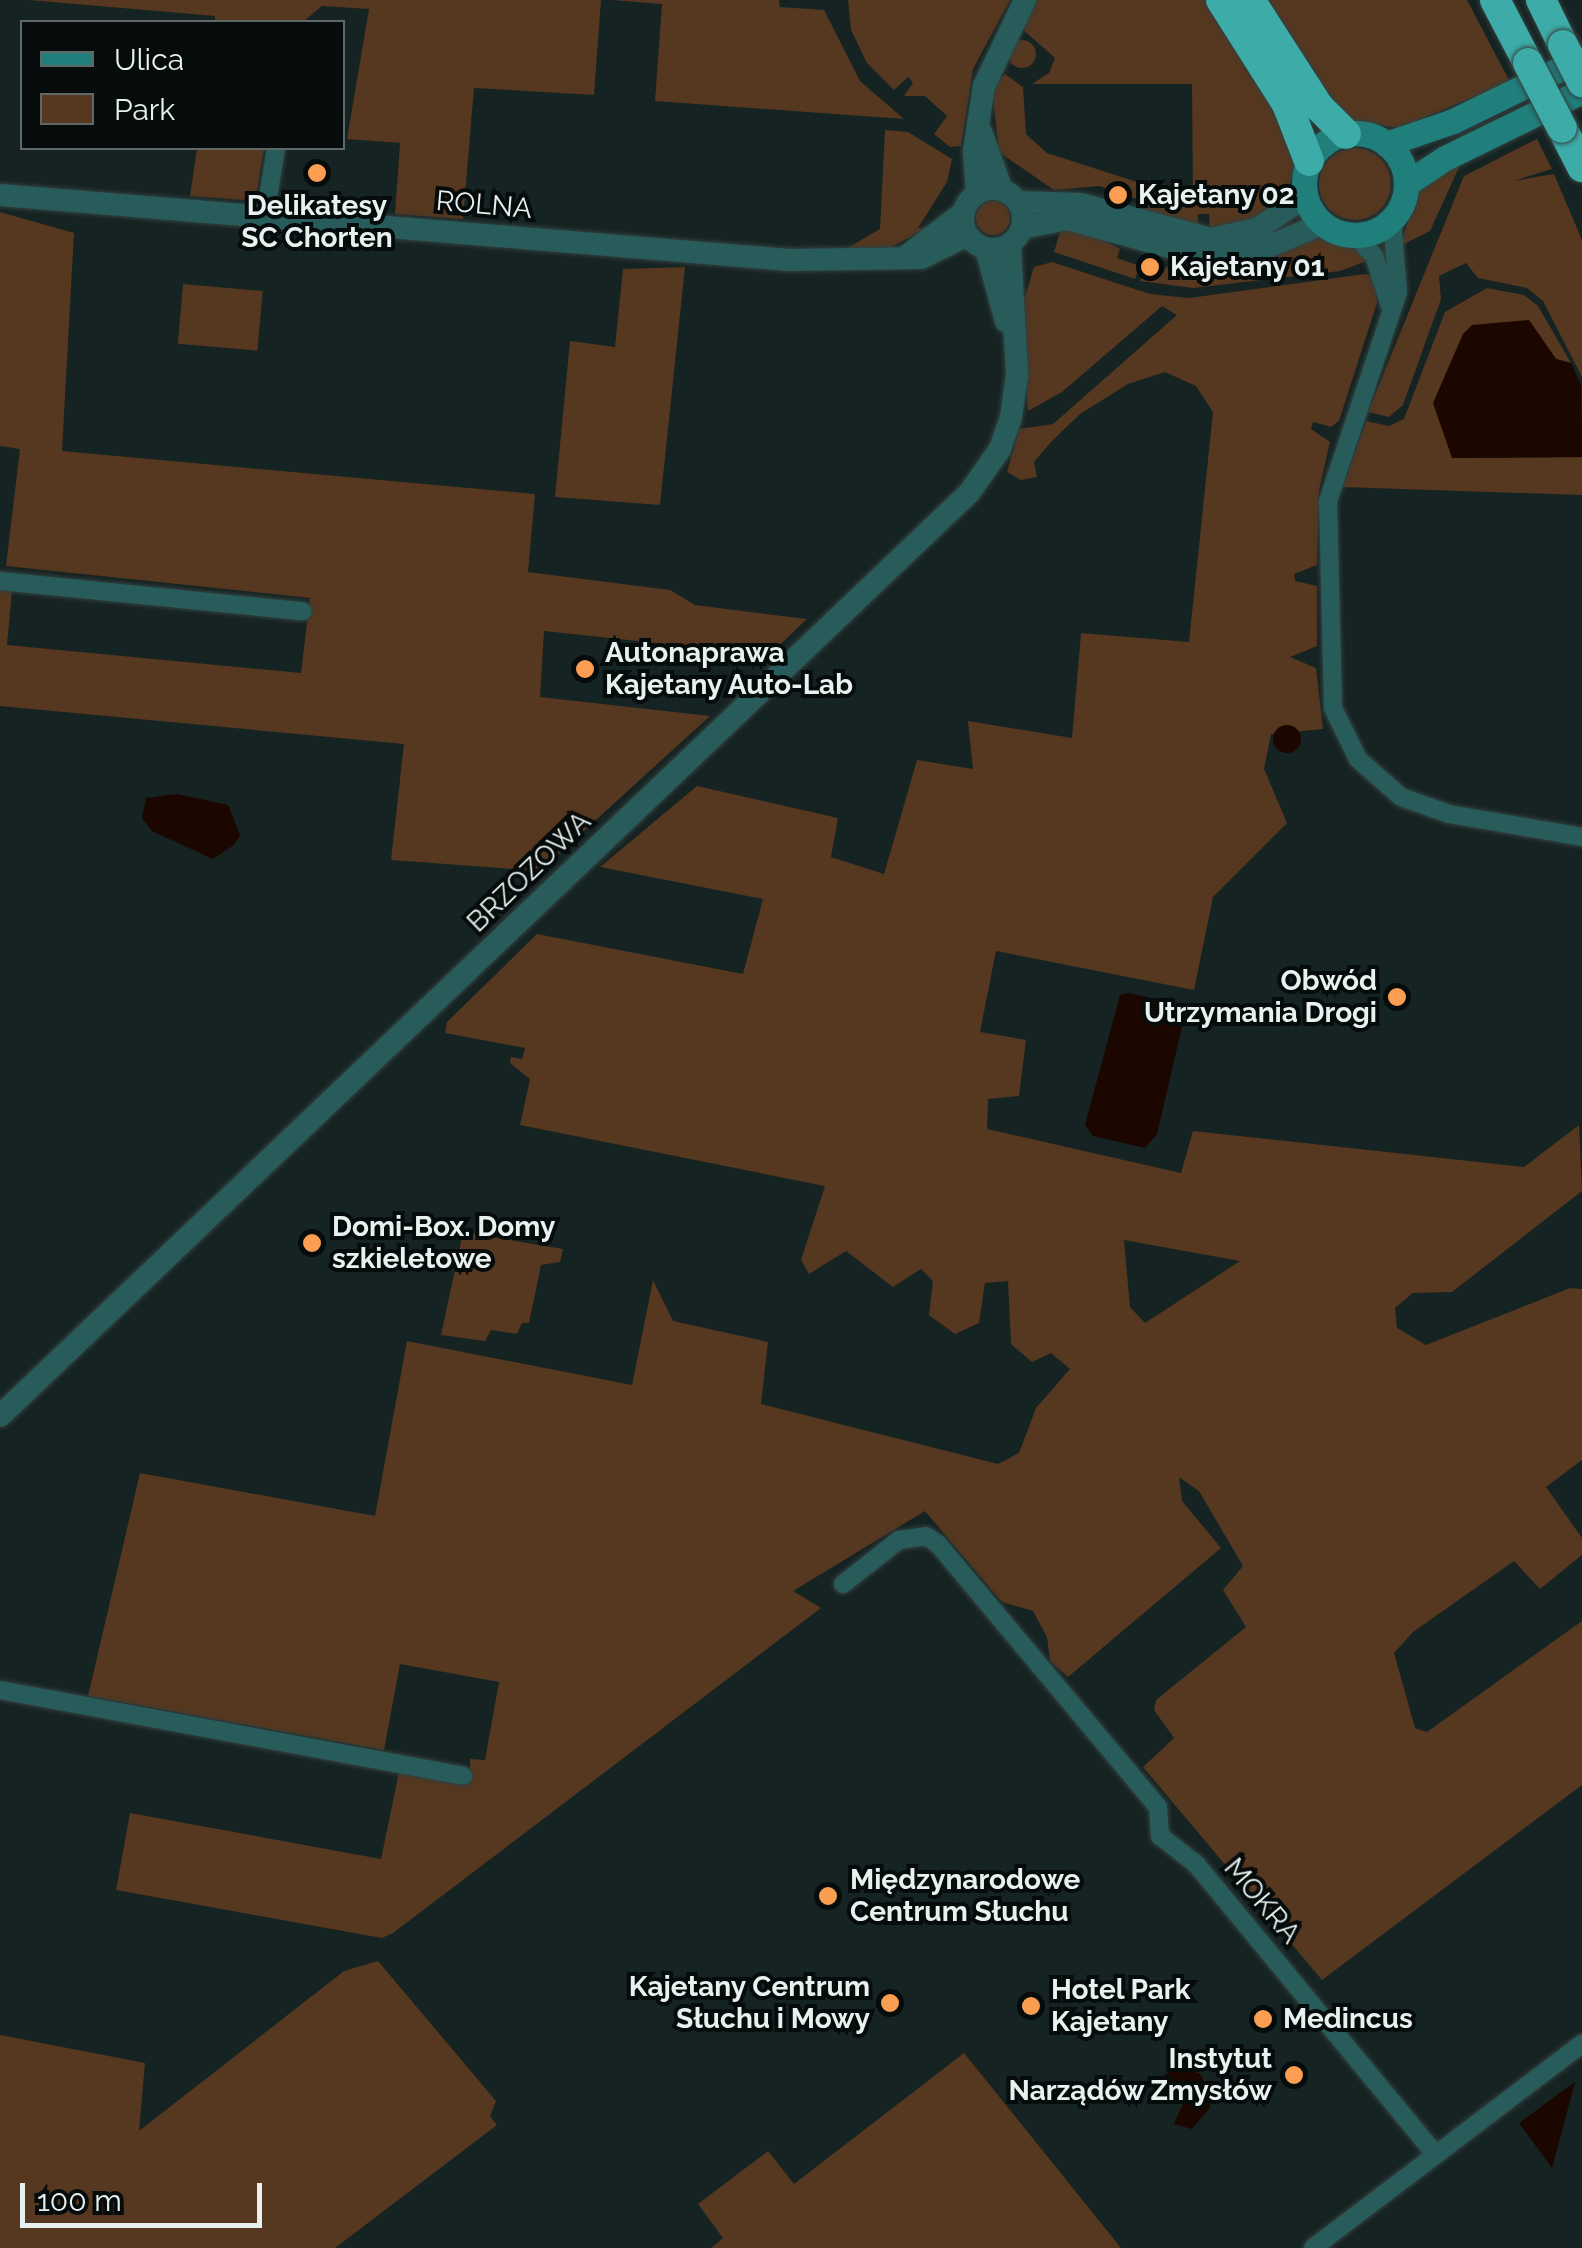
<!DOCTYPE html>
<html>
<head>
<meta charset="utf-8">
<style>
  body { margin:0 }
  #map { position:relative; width:1582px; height:2248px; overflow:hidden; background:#152322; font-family:Raleway,sans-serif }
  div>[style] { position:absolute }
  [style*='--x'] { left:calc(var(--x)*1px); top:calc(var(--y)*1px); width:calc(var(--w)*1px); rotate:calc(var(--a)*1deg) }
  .green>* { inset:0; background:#56371f; transform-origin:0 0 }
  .round { border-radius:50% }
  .water>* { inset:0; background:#1c0600 }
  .roads { filter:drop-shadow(0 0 2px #33403f) drop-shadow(0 0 2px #33403f) }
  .minor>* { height:18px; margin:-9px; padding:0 9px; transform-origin:9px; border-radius:9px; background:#285c5a }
  .tertiary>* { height:22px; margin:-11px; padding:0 11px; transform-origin:11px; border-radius:11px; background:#285c5a }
  .tertiary>.ring { margin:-11px; padding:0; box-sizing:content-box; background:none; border:22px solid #285c5a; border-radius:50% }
  .secondary>* { height:25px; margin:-12.5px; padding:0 12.5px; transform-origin:12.5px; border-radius:12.5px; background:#207e7b }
  .secondary>.ring { margin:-12.5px; padding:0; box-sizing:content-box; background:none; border:25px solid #207e7b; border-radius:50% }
  .motorway>* { height:30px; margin:-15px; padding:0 15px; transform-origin:15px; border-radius:15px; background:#3daba7 }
  .bridges { filter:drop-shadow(0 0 2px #33403f) drop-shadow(0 0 2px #33403f) }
  .motorway-bridge>* { height:30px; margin:-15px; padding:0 15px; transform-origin:15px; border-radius:15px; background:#3daba7 }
  .dots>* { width:28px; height:28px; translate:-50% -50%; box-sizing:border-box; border:5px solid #060b0b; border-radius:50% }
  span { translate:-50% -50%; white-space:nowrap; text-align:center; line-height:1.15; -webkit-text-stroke:8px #060b0b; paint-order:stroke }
  .poi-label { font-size:28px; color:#e8f1f0; font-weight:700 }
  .left { translate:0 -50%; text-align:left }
  .right { translate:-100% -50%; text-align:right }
  .street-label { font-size:28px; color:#e8f1f0 }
  .legend { position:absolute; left:20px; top:20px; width:325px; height:130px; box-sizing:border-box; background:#060b0b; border:2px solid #606767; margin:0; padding:12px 18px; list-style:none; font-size:30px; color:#e8f1f0 }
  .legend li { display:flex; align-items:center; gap:20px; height:50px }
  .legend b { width:50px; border:2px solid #606767 }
  .scale { position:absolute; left:20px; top:2183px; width:242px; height:45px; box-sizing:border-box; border:5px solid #e8f1f0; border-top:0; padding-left:12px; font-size:30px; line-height:35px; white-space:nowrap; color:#e8f1f0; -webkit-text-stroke:8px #060b0b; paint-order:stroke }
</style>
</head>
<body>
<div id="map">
  <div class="green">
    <i style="clip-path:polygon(29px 0,601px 0,594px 95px,474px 88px,463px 219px,395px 214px,400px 143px,347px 139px,369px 9px,322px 6px,303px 22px,215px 22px,215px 16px)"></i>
    <i style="clip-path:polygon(612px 0,779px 0,780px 7px,824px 10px,860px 81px,904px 119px,655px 101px,662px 4px)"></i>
    <i style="clip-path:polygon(848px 0,1010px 0,973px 69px,961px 146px,950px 147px,934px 134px,947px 116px,925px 96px,904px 96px,913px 83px,908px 77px,894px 90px,867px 63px,851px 30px)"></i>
    <i style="clip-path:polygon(1036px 0,1209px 0,1277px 106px,1297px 156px,1287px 195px,1252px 225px,1210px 230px,1209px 214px,1198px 214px,1198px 232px,1143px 210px,1146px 202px,1100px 186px,1054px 190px,999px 152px,993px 98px,995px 83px,1005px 74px,1023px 87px,1026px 134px,1047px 153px,1193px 200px,1192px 84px,1032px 84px,1049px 73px,1055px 58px,1021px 28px)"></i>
    <i style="clip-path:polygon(1260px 0,1467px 0,1510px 82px,1399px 128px,1356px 122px,1342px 117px)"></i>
    <i class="round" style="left:1008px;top:40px;width:28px;height:28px"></i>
    <i style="clip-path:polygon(885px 130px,908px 132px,952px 159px,947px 182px,918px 228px,927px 228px,891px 247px,844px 250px,880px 229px)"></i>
    <i style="clip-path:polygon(1537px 139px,1552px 169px,1513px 181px,1554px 174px,1582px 240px,1582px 377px,1543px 301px,1527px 288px,1478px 278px,1466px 263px,1439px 276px,1441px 299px,1403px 405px,1389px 417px,1368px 412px,1464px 176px)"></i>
    <i class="round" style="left:1319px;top:148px;width:72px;height:72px"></i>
    <i style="clip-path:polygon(197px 148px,264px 148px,257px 190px,243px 200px,190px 196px)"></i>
    <i style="clip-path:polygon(1461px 163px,1430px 231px,1400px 246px,1419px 188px)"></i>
    <i class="round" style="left:976px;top:201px;width:34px;height:34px"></i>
    <i style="clip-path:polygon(0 212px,74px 233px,62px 451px,535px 494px,528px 572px,670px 590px,695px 605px,807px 619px,769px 655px,544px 631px,540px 697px,710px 716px,540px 871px,391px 860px,404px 744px,0 706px,0 589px,12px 591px,7px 645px,301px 673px,310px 598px,6px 566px,20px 449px,0 446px)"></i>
    <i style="clip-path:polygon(1061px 229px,1081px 230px,1120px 249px,1117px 258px,1140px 266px,1135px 279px,1054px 252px)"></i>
    <i style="clip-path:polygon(1320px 238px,1354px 247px,1367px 261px,1340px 271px,1193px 288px,1140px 281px,1146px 269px,1163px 273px,1166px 267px)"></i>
    <i style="clip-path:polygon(evenodd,1052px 262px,1150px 294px,1189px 298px,1365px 274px,1375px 277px,1377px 303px,1339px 421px,1331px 427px,1313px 422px,1311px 429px,1330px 442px,1319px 490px,1317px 565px,1294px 574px,1295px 581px,1317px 586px,1317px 646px,1290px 657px,1316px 668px,1323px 729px,1271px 734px,1264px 769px,1287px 823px,1213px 897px,1194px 990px,996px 951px,980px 1032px,1026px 1040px,1019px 1096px,988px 1099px,987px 1129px,1181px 1173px,1193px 1131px,1524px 1167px,1579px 1125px,1582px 1191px,1452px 1292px,1413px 1293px,1395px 1308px,1397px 1328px,1426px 1345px,1570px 1288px,1582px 1289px,1582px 1460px,1546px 1487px,1582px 1538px,1582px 1555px,1540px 1589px,1514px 1561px,1413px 1632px,1394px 1653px,1415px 1728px,1427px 1732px,1582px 1621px,1582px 1785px,1322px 1980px,1143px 1767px,1174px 1738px,1154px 1710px,1156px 1700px,1246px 1627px,1223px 1590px,1243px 1566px,1199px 1491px,1179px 1477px,1182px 1501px,1221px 1548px,1068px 1677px,1050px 1661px,1047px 1637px,1033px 1611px,1002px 1602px,925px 1511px,793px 1591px,821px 1608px,393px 1933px,382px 1938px,116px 1890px,130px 1813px,381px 1859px,399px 1772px,470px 1781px,470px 1759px,485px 1760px,499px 1682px,400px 1664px,384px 1750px,88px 1696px,140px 1473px,375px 1516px,407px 1341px,632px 1385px,653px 1280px,673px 1321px,768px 1342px,761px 1404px,998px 1464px,1019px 1453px,1036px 1408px,1070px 1369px,1051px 1353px,1032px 1362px,1011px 1344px,1008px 1281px,985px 1283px,979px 1323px,955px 1334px,929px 1315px,933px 1281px,921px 1269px,893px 1287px,846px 1251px,809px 1274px,801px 1260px,825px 1186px,520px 1125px,530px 1079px,510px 1063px,511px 1057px,522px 1059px,525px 1048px,445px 1033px,447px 1022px,537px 934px,743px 974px,763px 899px,600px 867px,697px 786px,838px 818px,831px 857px,884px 874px,917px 760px,973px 769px,968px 721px,1072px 738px,1081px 633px,1189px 642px,1213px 412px,1196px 386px,1165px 372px,1128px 384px,1080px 414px,1051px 442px,1034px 462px,1037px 477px,1021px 480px,1007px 472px,1019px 429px,1053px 424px,1177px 315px,1162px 306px,1062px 392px,1028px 411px,1021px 310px,1034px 267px,1052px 262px,1124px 1240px,1240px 1261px,1145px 1323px,1130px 1307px,1124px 1240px)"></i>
    <i style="clip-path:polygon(685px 267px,660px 505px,555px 497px,570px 341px,615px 347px,623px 269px)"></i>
    <i style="left:183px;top:284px;width:80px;height:60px;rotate:5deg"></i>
    <i style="clip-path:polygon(1487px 288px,1524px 295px,1538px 306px,1571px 363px,1556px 359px,1529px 321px,1452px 458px,1582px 457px,1582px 495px,1343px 487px,1366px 421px,1389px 426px,1404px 419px,1445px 312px)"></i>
    <i style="clip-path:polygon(463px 1232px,563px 1249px,560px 1262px,541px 1265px,529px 1323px,522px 1323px,517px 1334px,491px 1330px,485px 1341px,441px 1335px)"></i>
    <i style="clip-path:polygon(378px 1961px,496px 2101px,490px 2116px,497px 2125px,335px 2248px,0 2248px,0 2035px,145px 2063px,139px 2131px,344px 1971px)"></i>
    <i style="clip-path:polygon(964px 2053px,1121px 2248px,711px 2248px,723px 2238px,698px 2204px,768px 2151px,794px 2184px)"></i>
  </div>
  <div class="water">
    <i style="clip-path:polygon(1529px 320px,1556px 359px,1571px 363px,1581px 385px,1582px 457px,1452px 458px,1433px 403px,1463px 334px,1472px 325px)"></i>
    <i class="round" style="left:1273px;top:725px;width:28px;height:28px"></i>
    <i style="clip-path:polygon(177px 794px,228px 805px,240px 835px,234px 845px,213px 859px,152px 831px,142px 818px,146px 798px)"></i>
    <i style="clip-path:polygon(1129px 993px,1176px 1004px,1184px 1018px,1157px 1134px,1145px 1148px,1093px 1136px,1085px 1125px,1120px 995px)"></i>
    <i style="clip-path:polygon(1178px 2066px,1200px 2074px,1211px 2093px,1210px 2108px,1192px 2129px,1174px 2124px,1183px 2104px,1164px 2099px,1153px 2083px)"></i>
    <i style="clip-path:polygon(1575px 2082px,1552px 2168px,1519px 2123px)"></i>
  </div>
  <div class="roads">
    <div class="minor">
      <i style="--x:265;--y:216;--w:69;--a:-80.8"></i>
      <i style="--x:1392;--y:219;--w:73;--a:85.3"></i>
      <i style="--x:1398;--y:292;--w:220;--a:108.5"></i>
      <i style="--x:1328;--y:501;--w:207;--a:88.6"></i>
      <i style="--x:1333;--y:708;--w:57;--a:63.9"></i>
      <i style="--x:1358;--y:759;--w:57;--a:41.5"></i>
      <i style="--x:1401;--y:797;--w:51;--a:19.5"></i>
      <i style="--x:1449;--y:814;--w:135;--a:9.8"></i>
      <i style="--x:1354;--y:235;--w:29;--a:46"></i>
      <i style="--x:1374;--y:256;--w:52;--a:72.3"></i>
      <i style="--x:0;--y:581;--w:304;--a:5.7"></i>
      <i style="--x:843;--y:1584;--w:71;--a:-38.2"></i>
      <i style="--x:899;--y:1540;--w:27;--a:-8"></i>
      <i style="--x:926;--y:1536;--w:14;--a:34"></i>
      <i style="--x:938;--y:1544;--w:343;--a:50.1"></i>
      <i style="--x:1158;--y:1807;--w:29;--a:86"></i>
      <i style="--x:1160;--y:1836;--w:46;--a:37.9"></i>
      <i style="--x:1196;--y:1864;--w:376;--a:50.5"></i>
      <i style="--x:0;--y:1690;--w:471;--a:10.5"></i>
      <i style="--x:1313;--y:2248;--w:338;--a:-37.2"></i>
    </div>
    <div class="tertiary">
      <i style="--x:981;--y:132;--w:62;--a:70.1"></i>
      <i class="ring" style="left:963px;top:189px;width:38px;height:38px"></i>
      <i style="--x:977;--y:193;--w:42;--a:-94.1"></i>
      <i style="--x:974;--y:151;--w:66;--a:-81.3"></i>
      <i style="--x:984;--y:86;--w:95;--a:-64.5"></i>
      <i style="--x:0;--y:195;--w:792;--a:4.71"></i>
      <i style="--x:789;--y:260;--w:132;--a:-0.9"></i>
      <i style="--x:921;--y:258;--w:52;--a:-26.1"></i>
      <i style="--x:1018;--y:202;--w:62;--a:1.8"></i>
      <i style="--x:1080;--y:204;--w:136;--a:15"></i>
      <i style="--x:1211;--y:239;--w:47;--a:-12.3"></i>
      <i style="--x:1257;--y:229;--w:58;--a:-33.7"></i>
      <i style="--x:1022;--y:228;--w:46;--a:-11.3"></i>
      <i style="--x:1067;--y:219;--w:148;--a:15.3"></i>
      <i style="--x:1210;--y:258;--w:58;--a:-10.9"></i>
      <i style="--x:1267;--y:247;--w:60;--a:-22.7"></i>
      <i style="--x:986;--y:249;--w:75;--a:74.5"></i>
      <i style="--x:904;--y:258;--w:76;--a:-37.5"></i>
      <i style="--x:0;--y:1416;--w:1338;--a:-43.61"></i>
      <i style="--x:969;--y:493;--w:54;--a:-54.8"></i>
      <i style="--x:1000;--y:449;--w:34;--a:-71"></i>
      <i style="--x:1011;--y:417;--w:42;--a:-81.9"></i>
      <i style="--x:1017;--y:375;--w:130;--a:-93.1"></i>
    </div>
    <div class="secondary">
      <i class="ring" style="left:1304px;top:133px;width:77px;height:77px"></i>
      <i style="--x:1386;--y:144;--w:71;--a:-18.9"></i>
      <i style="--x:1453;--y:121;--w:144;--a:-26"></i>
      <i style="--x:1406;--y:184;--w:47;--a:-33.7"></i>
      <i style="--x:1445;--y:158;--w:153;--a:-26.1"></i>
    </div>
    <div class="motorway">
      <i style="--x:1221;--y:0;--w:123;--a:57.6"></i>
      <i style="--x:1287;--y:104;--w:61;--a:68.9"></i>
      <i style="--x:1250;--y:0;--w:127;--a:57.2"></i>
      <i style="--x:1319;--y:107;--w:38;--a:45"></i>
      <i style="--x:1495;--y:0;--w:71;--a:62.4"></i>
      <i style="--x:1541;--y:0;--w:50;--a:63.9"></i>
      <i style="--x:1562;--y:128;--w:44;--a:62.9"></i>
    </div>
  </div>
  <div class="bridges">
    <div class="motorway-bridge">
      <i style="--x:1563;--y:45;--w:42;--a:62.8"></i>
      <i style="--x:1528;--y:63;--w:73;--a:62.4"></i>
    </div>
  </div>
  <div class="dots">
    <i style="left:317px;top:173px;background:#fb9e51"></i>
    <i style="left:1118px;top:195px;background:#fb9e51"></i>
    <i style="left:1150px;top:267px;background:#fb9e51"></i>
    <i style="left:585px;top:669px;background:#fb9e51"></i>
    <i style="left:1397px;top:997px;background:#fb9e51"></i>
    <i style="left:312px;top:1243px;background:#fb9e51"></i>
    <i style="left:828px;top:1896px;background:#fb9e51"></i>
    <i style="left:890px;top:2003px;background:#fb9e51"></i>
    <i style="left:1031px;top:2006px;background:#fb9e51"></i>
    <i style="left:1263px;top:2019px;background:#fb9e51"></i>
    <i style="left:1294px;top:2075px;background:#fb9e51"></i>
  </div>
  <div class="poi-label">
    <span class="left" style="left:1138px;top:195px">Kajetany 02</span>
    <span style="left:317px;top:222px">Delikatesy<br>SC Chorten</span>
    <span class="left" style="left:1170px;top:267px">Kajetany 01</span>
    <span class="left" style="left:605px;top:669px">Autonaprawa<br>Kajetany Auto-Lab</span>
    <span class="right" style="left:1377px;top:997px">Obwód<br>Utrzymania Drogi</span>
    <span class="left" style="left:332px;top:1243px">Domi-Box. Domy<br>szkieletowe</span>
    <span class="left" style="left:850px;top:1896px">Międzynarodowe<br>Centrum Słuchu</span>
    <span class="right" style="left:870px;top:2003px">Kajetany Centrum<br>Słuchu i Mowy</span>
    <span class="left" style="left:1051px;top:2006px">Hotel Park<br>Kajetany</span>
    <span class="left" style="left:1283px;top:2019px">Medincus</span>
    <span class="right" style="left:1272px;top:2075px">Instytut<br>Narządów Zmysłów</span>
  </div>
  <div class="street-label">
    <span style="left:484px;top:205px;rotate:5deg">ROLNA</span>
    <span style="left:529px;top:872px;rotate:-44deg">BRZOZOWA</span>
    <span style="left:1262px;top:1901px;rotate:50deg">MOKRA</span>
  </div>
  <ul class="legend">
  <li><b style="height:12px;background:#207e7b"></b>Ulica</li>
  <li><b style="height:28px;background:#56371f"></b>Park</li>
  </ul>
  <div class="scale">100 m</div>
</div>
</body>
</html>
